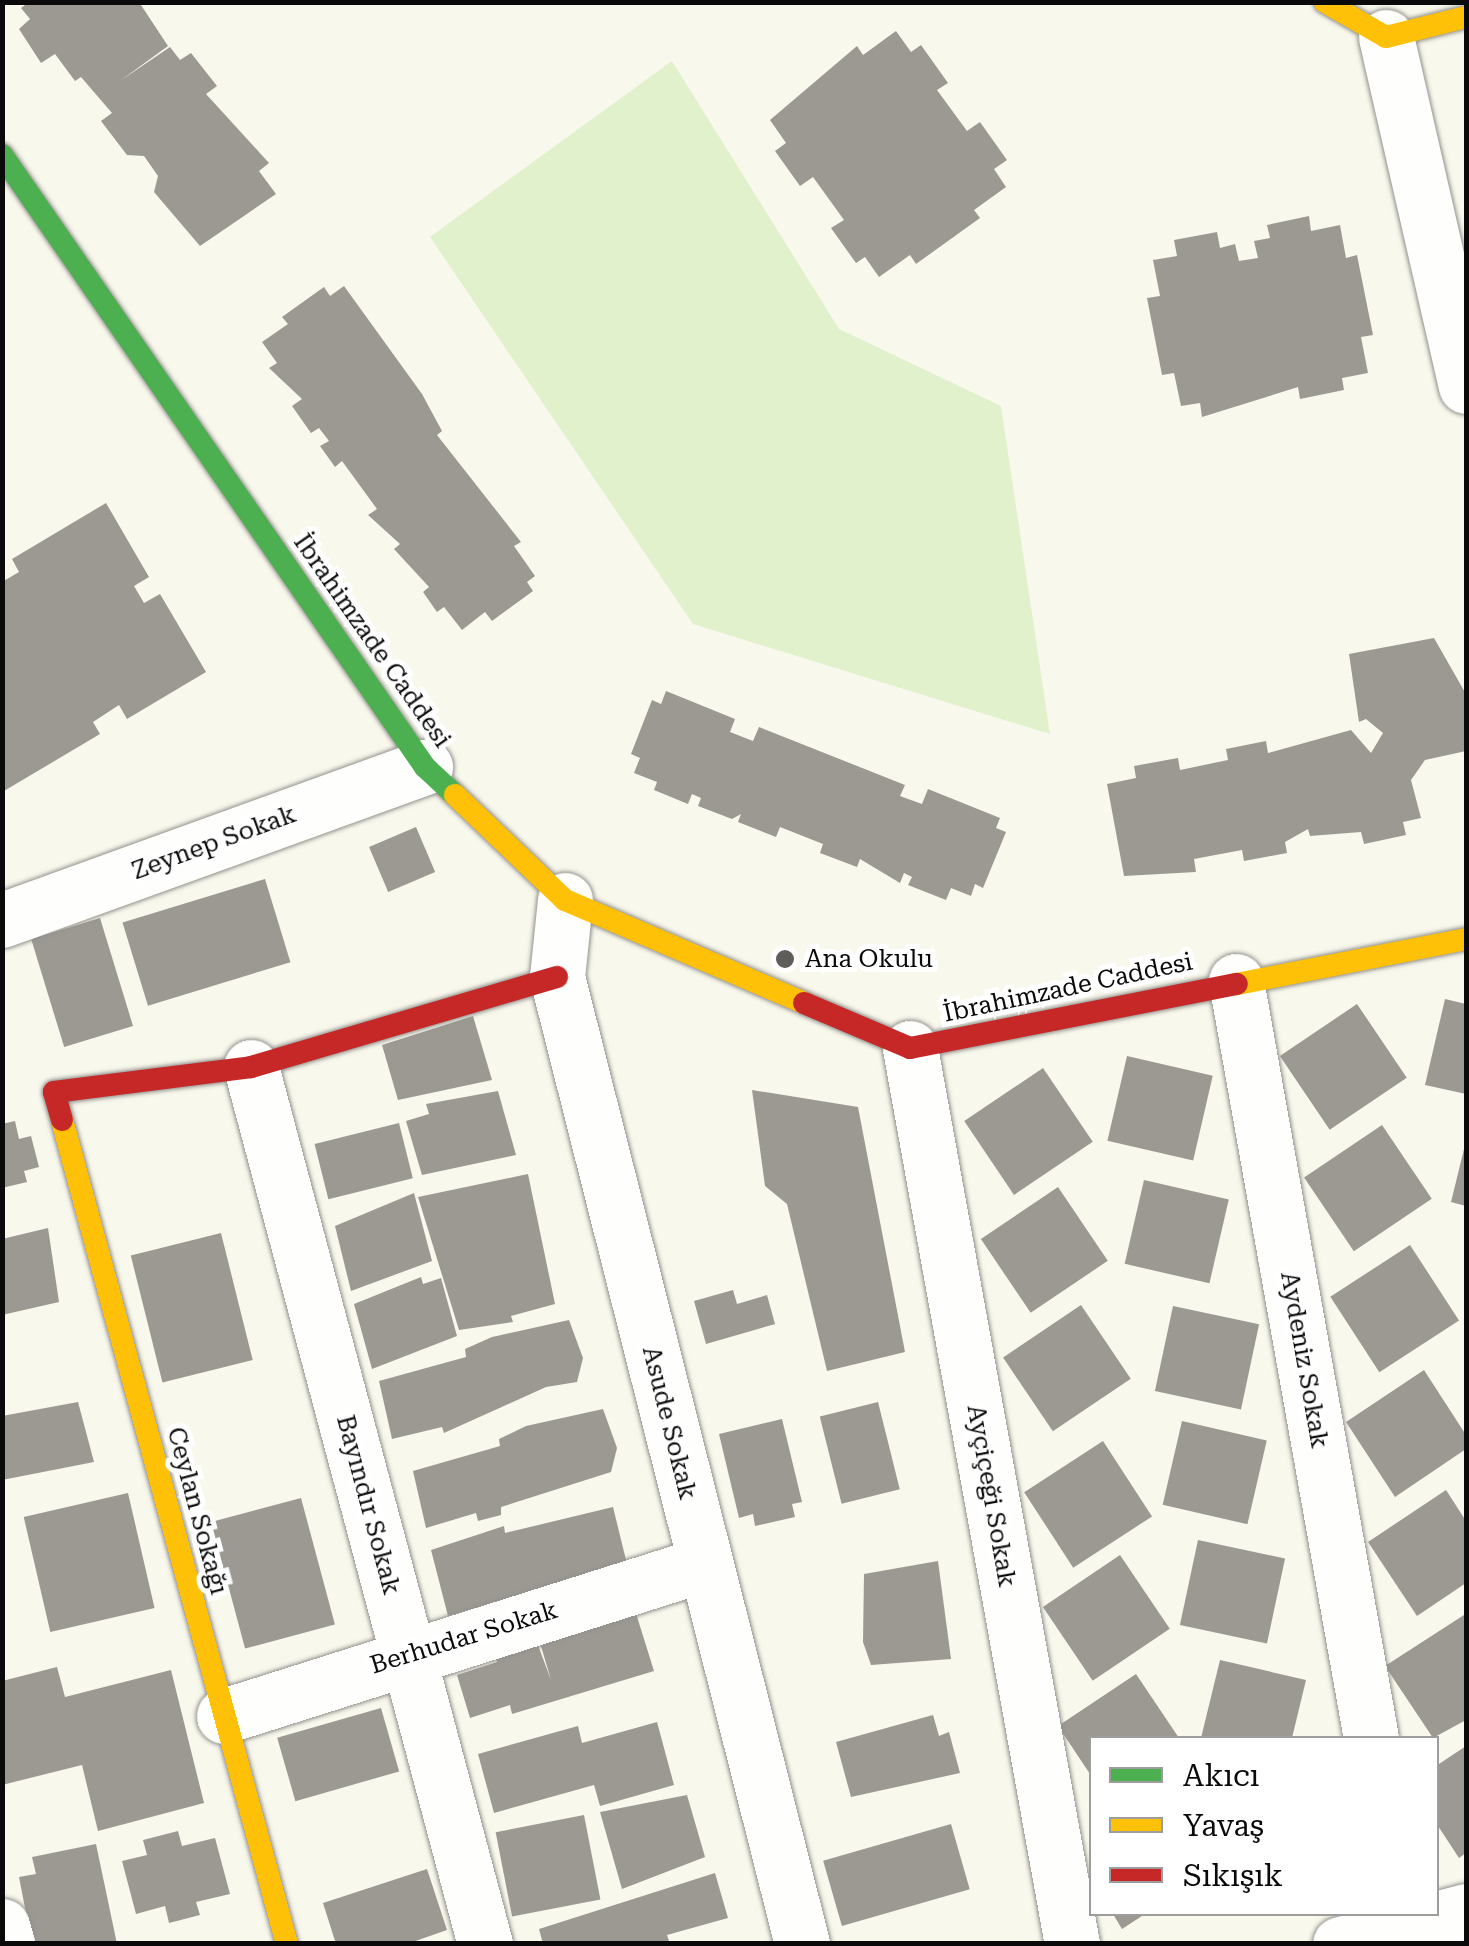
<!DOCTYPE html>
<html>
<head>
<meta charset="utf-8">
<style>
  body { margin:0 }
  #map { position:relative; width:1469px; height:1946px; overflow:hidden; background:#f9f8ed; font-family:"Roboto Serif",serif }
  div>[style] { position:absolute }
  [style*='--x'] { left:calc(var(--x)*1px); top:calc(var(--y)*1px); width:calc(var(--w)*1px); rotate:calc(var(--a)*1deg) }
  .green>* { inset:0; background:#e0f1cb }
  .building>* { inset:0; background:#9c9993; transform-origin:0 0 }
  .roads { filter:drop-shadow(0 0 2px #92918c) drop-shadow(0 0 2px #92918c) }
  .street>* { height:55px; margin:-27.5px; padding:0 27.5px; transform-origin:27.5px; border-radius:27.5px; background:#fefefc }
  .fast>* { height:22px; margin:-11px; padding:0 11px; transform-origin:11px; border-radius:11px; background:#4caf50 }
  .slow>* { height:22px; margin:-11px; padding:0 11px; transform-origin:11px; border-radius:11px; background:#ffc107 }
  .jam>* { height:22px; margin:-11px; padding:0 11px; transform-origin:11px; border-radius:11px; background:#c62828 }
  .dots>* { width:28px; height:28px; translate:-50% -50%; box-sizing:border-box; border:5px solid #fff; border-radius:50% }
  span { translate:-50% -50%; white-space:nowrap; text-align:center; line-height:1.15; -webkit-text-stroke:10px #fff; paint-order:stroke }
  .street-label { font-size:25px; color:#0a0a0a }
  .poi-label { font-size:25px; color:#0a0a0a }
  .left { translate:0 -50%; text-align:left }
  .frame { position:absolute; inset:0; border:5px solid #0a0a0a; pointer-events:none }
  .legend { position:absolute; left:1089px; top:1736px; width:350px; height:180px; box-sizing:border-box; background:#fff; border:2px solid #9d9d9d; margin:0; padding:12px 18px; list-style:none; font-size:30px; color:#0a0a0a }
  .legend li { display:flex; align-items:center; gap:20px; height:50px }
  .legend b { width:50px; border:2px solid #9d9d9d }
</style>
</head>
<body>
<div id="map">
  <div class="green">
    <i style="clip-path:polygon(672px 61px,839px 329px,1001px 406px,1050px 734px,693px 624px,430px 237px)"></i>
  </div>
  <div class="building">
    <i style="clip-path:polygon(29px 2px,139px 2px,168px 46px,120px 81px,170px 47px,180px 60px,191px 53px,217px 86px,206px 94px,269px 163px,259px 171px,276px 194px,200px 246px,154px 192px,158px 176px,144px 156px,127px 155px,101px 121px,112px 113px,81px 77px,75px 81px,55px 54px,41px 63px,19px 29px,30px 19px,21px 8px)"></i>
    <i style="clip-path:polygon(896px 31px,911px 52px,921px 45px,948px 83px,937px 90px,967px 131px,980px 122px,1007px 160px,994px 169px,1006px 187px,974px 210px,980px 218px,916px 264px,910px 255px,879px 277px,865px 257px,856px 263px,831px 228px,844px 220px,813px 177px,800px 186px,775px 151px,786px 143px,770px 120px,857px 46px,863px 55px)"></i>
    <i style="clip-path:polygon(1309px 216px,1311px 231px,1340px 225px,1346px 258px,1357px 255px,1373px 335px,1361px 337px,1368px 373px,1342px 378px,1344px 390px,1300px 399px,1298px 387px,1202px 417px,1200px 403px,1181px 406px,1174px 373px,1162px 375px,1147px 298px,1160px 296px,1153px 260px,1177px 256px,1174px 240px,1217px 232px,1220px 248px,1235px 244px,1239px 261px,1258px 258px,1254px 241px,1270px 238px,1267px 225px)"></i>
    <i style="clip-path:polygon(344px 286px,422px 394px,442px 431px,437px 435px,521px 542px,514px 546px,535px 576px,527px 582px,533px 591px,492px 621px,485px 612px,462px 630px,444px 607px,437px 612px,423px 592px,429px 587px,394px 549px,400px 544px,368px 515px,377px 509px,342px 461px,335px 467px,320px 446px,329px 441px,319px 428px,311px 433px,292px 406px,302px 399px,269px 368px,277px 363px,262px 342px,288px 324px,282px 317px,324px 287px,330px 296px)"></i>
    <i style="clip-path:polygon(106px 503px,149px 577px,134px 586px,144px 603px,160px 594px,206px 672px,127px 719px,119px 705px,93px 722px,100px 734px,4px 791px,2px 582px,19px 572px,12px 559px)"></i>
    <i style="clip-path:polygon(1434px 638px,1466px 694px,1466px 751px,1425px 760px,1411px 780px,1421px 818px,1403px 822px,1406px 835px,1364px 844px,1361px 832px,1310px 836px,1308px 829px,1285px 842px,1287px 853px,1244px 861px,1242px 850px,1194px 859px,1196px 872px,1124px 876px,1107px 784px,1136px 778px,1134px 766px,1178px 758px,1180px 770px,1228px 760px,1226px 749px,1266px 741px,1268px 753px,1351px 730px,1371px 753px,1383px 733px,1366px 719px,1359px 722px,1349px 654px)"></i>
    <i style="clip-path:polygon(666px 691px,735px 719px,730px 732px,753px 741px,759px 727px,905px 785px,900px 796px,922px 804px,928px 789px,1000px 818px,996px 828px,1006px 832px,983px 888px,975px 884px,971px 896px,951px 888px,946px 900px,908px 885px,912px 877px,904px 873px,900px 883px,860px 859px,857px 867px,820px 853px,823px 844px,780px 827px,776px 837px,738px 822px,741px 814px,732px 819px,698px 806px,701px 798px,692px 794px,688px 804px,654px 790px,657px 782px,634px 773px,640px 758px,631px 754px,652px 700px,661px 704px)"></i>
    <i style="left:416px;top:827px;width:49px;height:51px;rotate:67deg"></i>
    <i style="left:265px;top:879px;width:87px;height:149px;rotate:73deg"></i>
    <i style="left:100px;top:918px;width:113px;height:72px;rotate:73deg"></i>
    <i style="clip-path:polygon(1445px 999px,1466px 1004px,1466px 1094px,1425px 1085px)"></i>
    <i style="left:1357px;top:1004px;width:89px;height:93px;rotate:56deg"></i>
    <i style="clip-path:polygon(473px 1016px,492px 1080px,398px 1100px,382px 1045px)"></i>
    <i style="left:1127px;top:1056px;width:88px;height:87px;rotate:13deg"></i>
    <i style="left:1043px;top:1068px;width:89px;height:95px;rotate:56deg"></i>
    <i style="clip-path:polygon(752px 1090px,858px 1107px,905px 1352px,827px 1371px,787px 1204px,765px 1186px)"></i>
    <i style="clip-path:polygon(498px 1091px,516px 1155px,422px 1175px,406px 1121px,429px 1114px,426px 1104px)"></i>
    <i style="clip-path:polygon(15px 1121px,19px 1139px,31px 1136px,39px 1167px,24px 1171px,27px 1182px,2px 1188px,2px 1124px)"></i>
    <i style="left:399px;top:1123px;width:57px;height:87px;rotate:76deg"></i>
    <i style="left:1382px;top:1125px;width:89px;height:94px;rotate:56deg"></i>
    <i style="clip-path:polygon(1465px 1145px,1466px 1145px,1466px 1206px,1451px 1202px)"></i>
    <i style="clip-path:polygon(528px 1174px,555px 1304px,511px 1316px,513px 1322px,459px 1330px,418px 1197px)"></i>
    <i style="left:1144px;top:1180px;width:87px;height:86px;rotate:13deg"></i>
    <i style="left:1058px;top:1187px;width:89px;height:93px;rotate:56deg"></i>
    <i style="clip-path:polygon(414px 1193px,432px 1261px,351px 1291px,335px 1226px)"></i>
    <i style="clip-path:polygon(48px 1228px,59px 1302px,2px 1315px,2px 1239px)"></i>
    <i style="left:221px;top:1233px;width:131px;height:93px;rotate:76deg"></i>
    <i style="left:1410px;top:1245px;width:90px;height:95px;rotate:57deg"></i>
    <i style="clip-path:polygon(421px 1277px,423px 1284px,441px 1278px,457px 1336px,372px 1369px,354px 1304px)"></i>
    <i style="clip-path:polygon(733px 1290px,737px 1304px,767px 1295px,775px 1324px,706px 1344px,694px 1301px)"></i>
    <i style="left:1081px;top:1305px;width:89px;height:94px;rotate:56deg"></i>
    <i style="left:1173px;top:1306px;width:88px;height:87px;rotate:12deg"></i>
    <i style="clip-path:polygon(569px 1320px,583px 1358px,577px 1382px,546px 1387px,444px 1433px,442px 1427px,392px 1439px,379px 1381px,466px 1357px,465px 1349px,492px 1337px)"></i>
    <i style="clip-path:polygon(1424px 1370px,1466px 1435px,1466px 1449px,1395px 1497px,1346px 1422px)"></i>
    <i style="clip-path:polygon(78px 1402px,94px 1462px,2px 1480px,2px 1416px)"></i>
    <i style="left:878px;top:1402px;width:90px;height:60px;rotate:76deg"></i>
    <i style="clip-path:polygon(603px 1409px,617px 1448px,611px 1472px,501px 1507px,501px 1515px,478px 1521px,476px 1513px,426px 1528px,413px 1471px,500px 1446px,499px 1439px,526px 1426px)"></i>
    <i style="clip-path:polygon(782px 1419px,802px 1502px,792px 1504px,795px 1517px,755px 1526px,753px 1514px,739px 1518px,719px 1434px)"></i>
    <i style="left:1182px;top:1421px;width:87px;height:86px;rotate:13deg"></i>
    <i style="left:1103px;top:1441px;width:90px;height:94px;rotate:57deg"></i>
    <i style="clip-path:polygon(1446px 1490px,1466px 1521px,1466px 1583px,1417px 1616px,1368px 1542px)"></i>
    <i style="left:128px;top:1493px;width:118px;height:107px;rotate:77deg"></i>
    <i style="left:301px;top:1498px;width:131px;height:93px;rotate:75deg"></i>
    <i style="clip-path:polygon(613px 1507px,627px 1564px,448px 1616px,431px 1550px,504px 1526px,505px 1533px)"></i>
    <i style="left:1198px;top:1540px;width:89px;height:87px;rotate:12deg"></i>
    <i style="left:1120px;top:1555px;width:89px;height:93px;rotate:56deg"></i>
    <i style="clip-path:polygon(938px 1561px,951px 1659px,871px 1665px,863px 1642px,864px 1574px)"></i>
    <i style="clip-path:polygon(634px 1607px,654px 1671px,512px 1714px,510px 1705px,470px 1718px,457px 1675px,497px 1662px,494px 1650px,535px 1637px,551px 1680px,538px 1636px)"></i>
    <i style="clip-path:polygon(1464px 1615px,1466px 1720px,1433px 1738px,1385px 1666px)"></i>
    <i style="clip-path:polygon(1220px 1660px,1306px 1680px,1292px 1738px,1201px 1738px)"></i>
    <i style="clip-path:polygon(57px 1667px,65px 1697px,171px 1670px,204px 1803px,98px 1831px,82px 1765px,2px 1785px,2px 1681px)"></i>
    <i style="clip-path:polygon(1136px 1674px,1179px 1738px,1092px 1738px,1092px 1777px,1058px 1726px)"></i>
    <i style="left:381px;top:1708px;width:66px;height:108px;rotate:74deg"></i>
    <i style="clip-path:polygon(933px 1715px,939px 1736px,949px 1732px,960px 1773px,851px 1797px,836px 1742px)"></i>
    <i style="clip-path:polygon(657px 1722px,674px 1785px,600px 1806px,594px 1785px,494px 1813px,478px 1754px,578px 1726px,582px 1743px)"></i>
    <i style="clip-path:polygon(1466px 1746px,1466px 1853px,1459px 1858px,1436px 1823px,1436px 1766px)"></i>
    <i style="clip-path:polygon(687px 1795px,705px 1857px,622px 1889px,600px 1812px)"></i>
    <i style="left:584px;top:1815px;width:86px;height:90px;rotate:79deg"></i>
    <i style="left:951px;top:1824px;width:68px;height:133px;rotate:74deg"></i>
    <i style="clip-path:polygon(178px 1831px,182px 1846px,215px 1838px,230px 1894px,196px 1902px,200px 1915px,169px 1923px,165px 1906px,136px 1914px,122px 1861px,147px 1855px,143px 1840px)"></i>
    <i style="clip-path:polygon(96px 1844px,117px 1944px,32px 1944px,19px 1877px,36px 1874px,32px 1857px)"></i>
    <i style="clip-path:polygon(427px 1869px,447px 1930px,407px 1944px,336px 1944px,323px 1903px)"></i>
    <i style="clip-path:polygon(715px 1873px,728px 1918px,667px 1935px,670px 1944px,543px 1944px,539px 1929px)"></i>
    <i style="clip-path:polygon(1113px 1914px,1145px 1914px,1122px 1929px)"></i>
  </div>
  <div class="roads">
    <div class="street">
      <i style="--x:1386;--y:37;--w:358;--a:77.1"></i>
      <i style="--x:565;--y:900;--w:77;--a:95.9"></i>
      <i style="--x:557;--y:977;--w:998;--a:75.78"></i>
      <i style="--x:2;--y:920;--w:450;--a:-19.9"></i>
      <i style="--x:1236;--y:981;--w:769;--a:79.89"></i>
      <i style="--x:910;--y:1048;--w:911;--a:79.75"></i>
      <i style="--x:251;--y:1067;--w:908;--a:75.06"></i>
      <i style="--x:224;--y:1716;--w:503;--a:-17.57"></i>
      <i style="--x:2;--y:1926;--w:19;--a:74"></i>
      <i style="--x:1340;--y:1944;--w:130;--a:-14.7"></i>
    </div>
    <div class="fast">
      <i style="--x:2;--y:155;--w:744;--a:55.35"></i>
      <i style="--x:425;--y:767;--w:41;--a:43"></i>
    </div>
    <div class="slow">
      <i style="--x:1325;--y:2;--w:70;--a:29.8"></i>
      <i style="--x:1386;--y:37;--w:82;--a:-14"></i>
      <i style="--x:455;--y:795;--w:152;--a:43.7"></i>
      <i style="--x:565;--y:900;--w:260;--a:23.3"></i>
      <i style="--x:1237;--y:984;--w:233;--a:-11.1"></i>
      <i style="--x:62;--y:1120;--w:854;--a:74.73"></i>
    </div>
    <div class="jam">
      <i style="--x:804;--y:1003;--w:115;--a:23"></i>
      <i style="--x:910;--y:1048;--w:333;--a:-11.1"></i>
      <i style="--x:62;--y:1120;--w:29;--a:-106"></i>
      <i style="--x:54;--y:1092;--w:199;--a:-7.2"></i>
      <i style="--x:251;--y:1067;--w:319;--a:-16.4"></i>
    </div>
  </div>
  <div class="dots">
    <i style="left:785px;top:959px;background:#5e5d59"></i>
  </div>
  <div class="street-label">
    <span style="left:372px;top:641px;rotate:55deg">İbrahimzade Caddesi</span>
    <span style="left:214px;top:843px;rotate:-20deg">Zeynep Sokak</span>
    <span style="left:1068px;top:988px;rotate:-12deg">İbrahimzade Caddesi</span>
    <span style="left:1304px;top:1360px;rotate:80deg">Aydeniz Sokak</span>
    <span style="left:669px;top:1423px;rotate:76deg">Asude Sokak</span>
    <span style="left:991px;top:1496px;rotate:80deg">Ayçiçeği Sokak</span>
    <span style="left:368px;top:1505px;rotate:75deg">Bayındır Sokak</span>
    <span style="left:197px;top:1511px;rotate:75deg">Ceylan Sokağı</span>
    <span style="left:464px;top:1638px;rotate:-17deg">Berhudar Sokak</span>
  </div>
  <div class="poi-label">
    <span class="left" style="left:805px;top:959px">Ana Okulu</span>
  </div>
  <div class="frame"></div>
  <ul class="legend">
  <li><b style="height:12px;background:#4caf50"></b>Akıcı</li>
  <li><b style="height:12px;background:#ffc107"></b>Yavaş</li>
  <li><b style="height:12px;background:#c62828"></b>Sıkışık</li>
  </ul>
</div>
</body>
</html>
